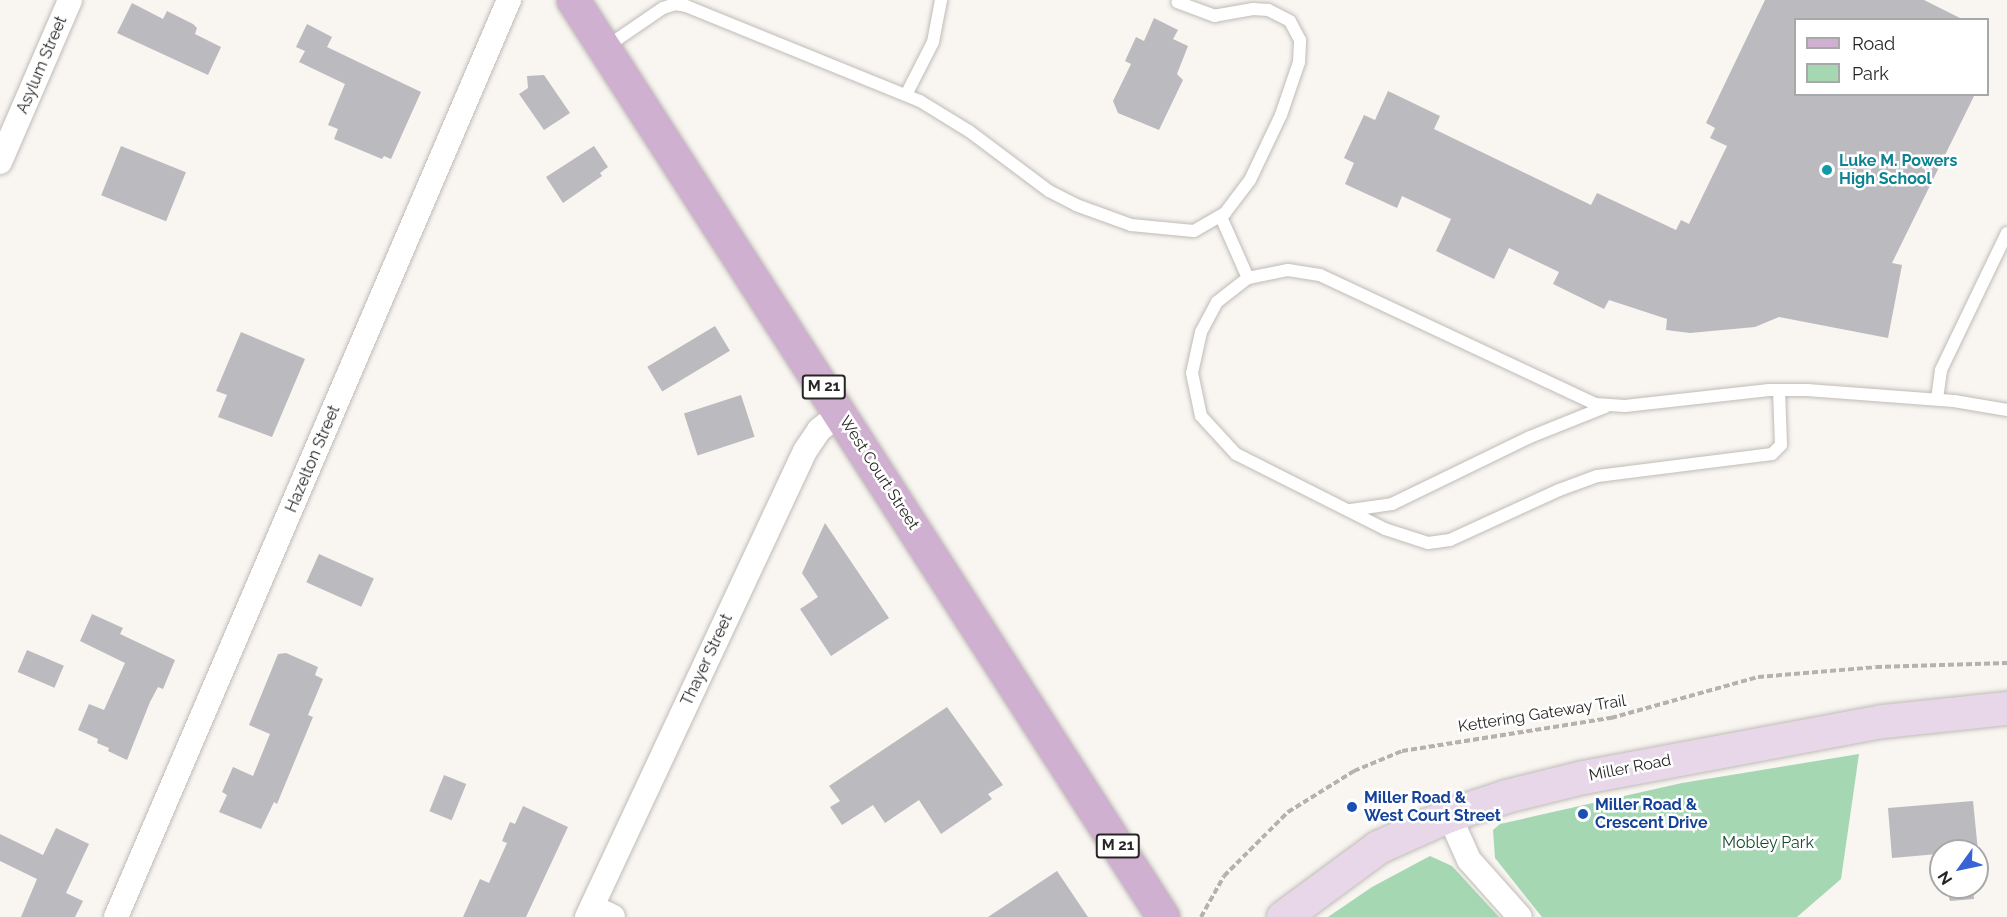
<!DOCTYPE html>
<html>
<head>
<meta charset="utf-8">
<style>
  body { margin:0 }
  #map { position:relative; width:2007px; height:917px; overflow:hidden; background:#f9f5f1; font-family:Raleway,sans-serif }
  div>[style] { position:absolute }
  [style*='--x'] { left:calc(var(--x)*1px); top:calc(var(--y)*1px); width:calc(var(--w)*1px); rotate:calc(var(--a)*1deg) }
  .green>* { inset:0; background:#a4d7b2 }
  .building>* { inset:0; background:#bababf; transform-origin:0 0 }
  .path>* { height:4px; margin-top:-2px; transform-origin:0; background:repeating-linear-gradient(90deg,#b5b1ae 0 6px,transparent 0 9px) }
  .roads { filter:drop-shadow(0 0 2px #bfbcb8) drop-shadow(0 0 2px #bfbcb8) }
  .service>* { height:12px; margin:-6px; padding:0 6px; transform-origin:6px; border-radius:6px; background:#fff }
  .minor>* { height:24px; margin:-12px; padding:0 12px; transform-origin:12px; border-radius:12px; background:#fff }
  .secondary>* { height:33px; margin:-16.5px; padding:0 16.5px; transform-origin:16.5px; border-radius:16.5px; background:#e7d7e8 }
  .primary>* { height:33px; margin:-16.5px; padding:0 16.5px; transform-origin:16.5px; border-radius:16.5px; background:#d0b0d0 }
  .dots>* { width:16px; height:16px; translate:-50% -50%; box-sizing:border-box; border:3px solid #fff; border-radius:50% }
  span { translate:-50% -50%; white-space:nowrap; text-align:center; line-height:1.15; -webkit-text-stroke:5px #fff; paint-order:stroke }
  .shield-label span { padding:2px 4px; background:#fff; border:2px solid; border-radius:4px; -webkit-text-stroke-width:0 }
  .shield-label { font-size:15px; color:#282625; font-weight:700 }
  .street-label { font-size:16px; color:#282625 }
  .culture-label { font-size:16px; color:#0d838f; font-weight:700 }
  .left { translate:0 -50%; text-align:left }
  .transit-label { font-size:16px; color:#164399; font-weight:700 }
  .park-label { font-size:16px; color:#154929 }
  .legend { position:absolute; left:1794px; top:18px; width:195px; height:78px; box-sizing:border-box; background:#fff; border:2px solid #a9a8a8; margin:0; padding:8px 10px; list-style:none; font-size:18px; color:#282625 }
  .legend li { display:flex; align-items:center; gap:12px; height:30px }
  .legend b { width:30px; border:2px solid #a9a8a8 }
  .north { position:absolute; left:1929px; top:839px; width:60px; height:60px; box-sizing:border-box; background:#fff; border:2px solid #a9a8a8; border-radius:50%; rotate:237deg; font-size:16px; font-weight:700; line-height:24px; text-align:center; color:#282625 }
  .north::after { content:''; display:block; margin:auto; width:21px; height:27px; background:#3863d4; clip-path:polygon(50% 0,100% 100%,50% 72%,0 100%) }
</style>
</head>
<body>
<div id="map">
  <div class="green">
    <i style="clip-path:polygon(1859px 754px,1841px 879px,1797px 917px,1542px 917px,1495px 858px,1493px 830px,1500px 824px,1682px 783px)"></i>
    <i style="clip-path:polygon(1430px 856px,1452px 866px,1499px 917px,1328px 917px,1372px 887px)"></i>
  </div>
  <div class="building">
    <i style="clip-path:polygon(1765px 0,1924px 0,1964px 20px,1796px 20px,1796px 94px,1975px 94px,1892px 263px,1902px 265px,1888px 338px,1779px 317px,1755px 327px,1690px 333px,1666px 330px,1667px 319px,1609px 300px,1604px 309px,1553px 284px,1559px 272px,1509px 248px,1494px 279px,1436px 251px,1451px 219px,1402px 196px,1397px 208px,1345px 184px,1354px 163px,1344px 158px,1364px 115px,1375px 120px,1388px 91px,1440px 116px,1434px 129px,1591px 205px,1597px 193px,1676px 230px,1681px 220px,1689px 224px,1727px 146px,1710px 138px,1715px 128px,1706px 123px)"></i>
    <i style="clip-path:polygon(132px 3px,163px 19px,167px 11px,193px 24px,197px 28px,195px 34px,221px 47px,208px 75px,117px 33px)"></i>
    <i style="clip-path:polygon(1154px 18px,1178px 30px,1173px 39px,1188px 46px,1177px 74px,1183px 80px,1159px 130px,1118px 113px,1113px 101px,1131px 64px,1125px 61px,1136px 37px,1144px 41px)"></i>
    <i style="clip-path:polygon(307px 24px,332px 37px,327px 47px,421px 92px,391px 159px,384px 156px,382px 159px,334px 139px,338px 129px,328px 125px,345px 84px,299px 62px,305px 51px,296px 47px)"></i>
    <i style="clip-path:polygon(544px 75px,570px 113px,544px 130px,519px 94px,528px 88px,527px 76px)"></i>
    <i style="left:121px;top:146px;width:70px;height:53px;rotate:22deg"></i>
    <i style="clip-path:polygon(594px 146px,608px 167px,600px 173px,602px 176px,563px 203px,546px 177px)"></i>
    <i style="left:715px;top:326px;width:29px;height:79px;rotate:59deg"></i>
    <i style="clip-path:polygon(241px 332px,305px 359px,272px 437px,218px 417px,227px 395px,216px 391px)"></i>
    <i style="left:741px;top:395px;width:44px;height:60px;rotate:72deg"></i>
    <i style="clip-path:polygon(825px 523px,889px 618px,831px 656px,800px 609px,818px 597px,802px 573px)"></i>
    <i style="left:319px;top:554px;width:60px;height:31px;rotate:24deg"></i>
    <i style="clip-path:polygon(92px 614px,123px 628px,120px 634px,175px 660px,163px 689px,158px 687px,150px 702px,127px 760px,108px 751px,109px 748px,97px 743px,98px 739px,78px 730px,89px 704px,104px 710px,125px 663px,80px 641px)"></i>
    <i style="left:27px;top:650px;width:40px;height:24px;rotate:23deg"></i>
    <i style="clip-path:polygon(286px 653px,318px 667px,315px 675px,323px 679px,308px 715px,313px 717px,277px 804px,274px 802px,261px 829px,219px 812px,227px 795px,222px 792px,233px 767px,253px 776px,270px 734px,249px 725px,278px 654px)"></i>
    <i style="clip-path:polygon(947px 707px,1003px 785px,988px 794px,992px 799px,941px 834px,919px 800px,885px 823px,873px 805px,842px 825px,830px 807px,840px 801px,829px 786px)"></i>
    <i style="left:444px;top:775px;width:24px;height:39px;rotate:22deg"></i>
    <i style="clip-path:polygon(1973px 801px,1981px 881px,1977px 880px,1977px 885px,1977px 851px,1941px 851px,1941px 867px,1938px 854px,1892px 858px,1888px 808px)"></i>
    <i style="clip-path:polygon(523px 806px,568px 827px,526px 917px,463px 917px,480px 879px,489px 883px,507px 843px,502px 841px,510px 822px,515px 824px)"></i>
    <i style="clip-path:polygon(56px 828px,89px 844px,66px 893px,83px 901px,75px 917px,21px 917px,37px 879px,0 861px,0 834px,43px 855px)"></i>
    <i style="clip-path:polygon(1057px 871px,1088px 917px,988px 917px)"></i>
    <i style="clip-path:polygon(1945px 887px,1973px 887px,1974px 899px,1950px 901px)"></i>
  </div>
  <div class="path">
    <i style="--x:1201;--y:917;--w:47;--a:-60.7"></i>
    <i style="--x:1224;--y:876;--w:91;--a:-45"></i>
    <i style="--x:1288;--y:812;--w:78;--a:-31.8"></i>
    <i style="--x:1354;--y:771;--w:52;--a:-22.6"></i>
    <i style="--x:1402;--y:751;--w:212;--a:-9"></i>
    <i style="--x:1611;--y:718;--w:153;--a:-15.6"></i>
    <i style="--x:1758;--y:677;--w:118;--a:-4.8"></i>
    <i style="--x:1876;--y:667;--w:131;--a:-1.7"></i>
  </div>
  <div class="roads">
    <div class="service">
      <i style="--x:606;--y:47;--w:69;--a:-34.4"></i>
      <i style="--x:663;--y:8;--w:13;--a:-18"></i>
      <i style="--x:675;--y:4;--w:11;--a:10"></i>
      <i style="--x:686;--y:6;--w:253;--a:22.1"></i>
      <i style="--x:920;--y:101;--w:57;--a:31.5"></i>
      <i style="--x:969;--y:131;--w:100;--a:36.9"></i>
      <i style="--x:1049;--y:191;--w:30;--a:27"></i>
      <i style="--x:1076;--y:205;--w:59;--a:20"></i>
      <i style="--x:1131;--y:225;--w:63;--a:5.4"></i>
      <i style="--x:1194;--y:231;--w:36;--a:-30"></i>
      <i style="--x:1225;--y:213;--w:41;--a:-52.9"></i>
      <i style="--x:1250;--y:180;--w:72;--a:-64.5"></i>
      <i style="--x:1281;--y:115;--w:56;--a:-71.2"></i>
      <i style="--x:1299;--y:62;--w:22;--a:-87"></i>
      <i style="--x:1300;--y:40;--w:21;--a:-118"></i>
      <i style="--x:1290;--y:21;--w:25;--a:-153"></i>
      <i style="--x:1268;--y:10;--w:15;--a:-176"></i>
      <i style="--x:1253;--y:9;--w:39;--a:170"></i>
      <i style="--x:1215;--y:16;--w:40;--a:-159.8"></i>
      <i style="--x:906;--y:95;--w:59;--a:-63"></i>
      <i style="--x:933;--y:42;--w:43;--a:-79.2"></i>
      <i style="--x:1221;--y:217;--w:67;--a:66.1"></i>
      <i style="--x:1779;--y:390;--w:55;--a:87.9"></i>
      <i style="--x:1781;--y:445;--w:13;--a:135"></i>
      <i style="--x:1772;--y:454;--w:176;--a:172.8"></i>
      <i style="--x:1597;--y:476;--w:40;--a:159.8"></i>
      <i style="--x:1559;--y:490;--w:120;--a:155.4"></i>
      <i style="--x:1450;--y:540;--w:22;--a:172"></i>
      <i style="--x:1428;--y:543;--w:45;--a:-162"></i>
      <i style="--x:1385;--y:529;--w:167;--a:-153.3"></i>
      <i style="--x:1236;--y:454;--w:52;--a:-132.6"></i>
      <i style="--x:1201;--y:416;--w:44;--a:-101.8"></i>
      <i style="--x:1192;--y:373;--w:42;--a:-77.6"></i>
      <i style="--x:1201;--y:332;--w:34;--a:-62"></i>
      <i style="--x:1217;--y:302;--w:39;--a:-38"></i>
      <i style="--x:1248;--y:278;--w:41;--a:-11.3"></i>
      <i style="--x:1288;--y:270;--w:32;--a:9"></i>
      <i style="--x:1320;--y:275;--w:304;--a:25.1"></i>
      <i style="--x:1595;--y:404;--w:30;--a:4"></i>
      <i style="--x:1625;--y:406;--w:145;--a:-6.3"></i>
      <i style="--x:1769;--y:390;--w:38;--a:0"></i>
      <i style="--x:1807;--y:390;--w:147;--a:4.3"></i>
      <i style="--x:1954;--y:401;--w:54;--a:9.6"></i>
      <i style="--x:1937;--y:399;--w:29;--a:-82"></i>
      <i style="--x:1941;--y:370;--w:152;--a:-64.3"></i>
      <i style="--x:1351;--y:510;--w:41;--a:-8.3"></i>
      <i style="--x:1392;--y:504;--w:153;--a:-25.9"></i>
      <i style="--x:1530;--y:437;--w:81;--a:-21.8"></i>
    </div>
    <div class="minor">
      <i style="--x:0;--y:162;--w:176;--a:-66.6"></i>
      <i style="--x:1449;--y:815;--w:49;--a:66"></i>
      <i style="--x:1469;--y:860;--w:76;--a:48.2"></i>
      <i style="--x:592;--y:907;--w:23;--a:25"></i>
      <i style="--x:116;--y:917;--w:998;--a:-66.8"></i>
      <i style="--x:587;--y:917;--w:514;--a:-64.93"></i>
      <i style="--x:805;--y:451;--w:25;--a:-56"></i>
      <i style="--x:819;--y:430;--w:28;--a:-38"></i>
    </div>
    <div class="secondary">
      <i style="--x:1283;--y:917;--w:118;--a:-36.4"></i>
      <i style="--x:1378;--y:847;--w:78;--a:-24.3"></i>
      <i style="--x:1449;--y:815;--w:60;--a:-18.4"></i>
      <i style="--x:1506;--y:796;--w:79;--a:-13.9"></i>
      <i style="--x:1583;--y:777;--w:305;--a:-10.6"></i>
      <i style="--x:1883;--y:721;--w:125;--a:-6"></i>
    </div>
    <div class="primary">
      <i style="--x:573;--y:0;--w:1090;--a:57.24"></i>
    </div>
  </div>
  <div class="dots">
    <i style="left:1827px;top:170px;background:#0f9aa8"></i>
    <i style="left:1352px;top:807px;background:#1a4fb4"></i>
    <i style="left:1583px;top:814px;background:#1a4fb4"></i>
  </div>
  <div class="shield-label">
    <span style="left:824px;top:387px">M 21</span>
    <span style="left:1118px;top:846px">M 21</span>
  </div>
  <div class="street-label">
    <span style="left:42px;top:65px;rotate:-67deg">Asylum Street</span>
    <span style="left:313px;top:459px;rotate:-67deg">Hazelton Street</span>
    <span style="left:879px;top:473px;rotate:57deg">West Court Street</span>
    <span style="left:707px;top:660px;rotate:-65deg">Thayer Street</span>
    <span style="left:1542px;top:714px;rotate:-9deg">Kettering Gateway Trail</span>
    <span style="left:1630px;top:768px;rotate:-11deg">Miller Road</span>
  </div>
  <div class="culture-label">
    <span class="left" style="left:1839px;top:170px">Luke M. Powers<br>High School</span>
  </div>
  <div class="transit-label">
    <span class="left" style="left:1364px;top:807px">Miller Road &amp;<br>West Court Street</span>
    <span class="left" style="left:1595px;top:814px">Miller Road &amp;<br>Crescent Drive</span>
  </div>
  <div class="park-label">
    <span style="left:1768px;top:843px">Mobley Park</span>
  </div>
  <ul class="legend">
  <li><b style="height:8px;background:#d0b0d0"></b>Road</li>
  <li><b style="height:16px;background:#a4d7b2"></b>Park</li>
  </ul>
  <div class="north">N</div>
</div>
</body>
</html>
